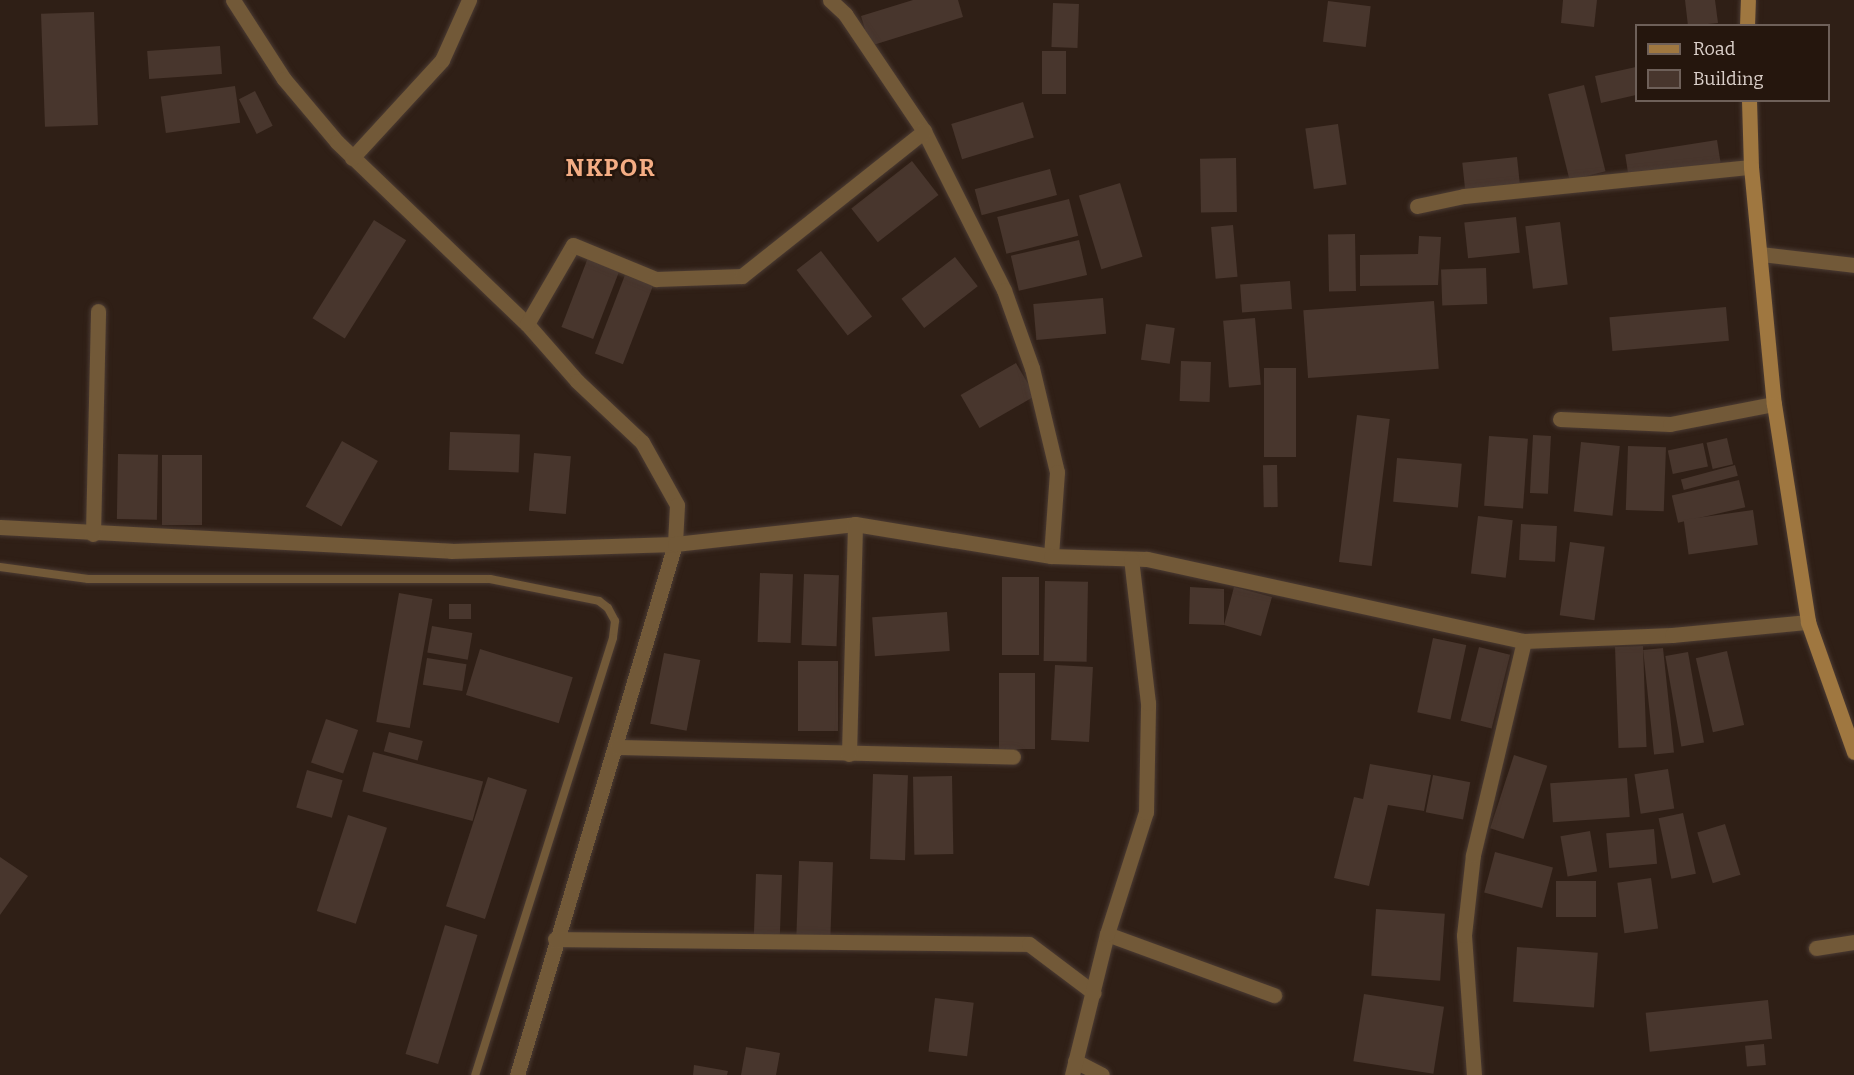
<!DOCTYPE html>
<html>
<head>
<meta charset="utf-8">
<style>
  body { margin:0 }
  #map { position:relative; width:1854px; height:1075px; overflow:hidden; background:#2f1f16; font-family:Bitter,serif }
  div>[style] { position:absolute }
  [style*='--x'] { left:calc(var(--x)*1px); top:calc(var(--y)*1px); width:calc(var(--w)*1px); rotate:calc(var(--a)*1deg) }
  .building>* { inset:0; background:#48362d; transform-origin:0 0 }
  .roads { filter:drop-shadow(0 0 2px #4b3b33) drop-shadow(0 0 2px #4b3b33) }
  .lane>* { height:8px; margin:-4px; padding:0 4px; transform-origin:4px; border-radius:4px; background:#725938 }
  .street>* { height:15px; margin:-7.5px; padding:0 7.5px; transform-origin:7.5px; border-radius:7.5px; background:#725938 }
  .secondary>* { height:15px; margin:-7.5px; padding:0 7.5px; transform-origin:7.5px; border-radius:7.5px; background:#9f7740 }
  span { translate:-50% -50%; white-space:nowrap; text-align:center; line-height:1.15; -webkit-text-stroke:5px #25160d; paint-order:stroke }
  .district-label { font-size:24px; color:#f4ad84; font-weight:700; letter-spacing:1.5px }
  .legend { position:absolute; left:1635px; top:24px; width:195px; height:78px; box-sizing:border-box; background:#25160d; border:2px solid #6e6059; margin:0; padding:8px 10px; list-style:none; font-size:18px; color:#dbd0ca }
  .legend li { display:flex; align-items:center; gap:12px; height:30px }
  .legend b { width:30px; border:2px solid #6e6059 }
</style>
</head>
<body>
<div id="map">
  <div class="building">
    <i style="clip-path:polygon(913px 0,958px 0,963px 17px,870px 46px,861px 16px)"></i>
    <i style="clip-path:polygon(1563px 0,1597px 0,1594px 27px,1561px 23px)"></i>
    <i style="clip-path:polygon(1685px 0,1715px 0,1718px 23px,1688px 26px)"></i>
    <i style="left:1328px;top:1px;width:43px;height:41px;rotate:7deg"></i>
    <i style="left:1053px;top:3px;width:26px;height:44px;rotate:2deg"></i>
    <i style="left:94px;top:12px;width:113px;height:53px;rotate:88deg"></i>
    <i style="left:220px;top:46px;width:28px;height:73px;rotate:86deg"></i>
    <i style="left:1042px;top:51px;width:24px;height:43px"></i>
    <i style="clip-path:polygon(1636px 67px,1636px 95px,1601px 103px,1595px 76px)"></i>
    <i style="left:1584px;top:85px;width:89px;height:37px;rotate:76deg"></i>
    <i style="left:235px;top:86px;width:37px;height:75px;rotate:82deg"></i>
    <i style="left:255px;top:91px;width:39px;height:18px;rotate:63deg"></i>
    <i style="left:1023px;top:102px;width:37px;height:75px;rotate:73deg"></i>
    <i style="left:1338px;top:124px;width:61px;height:33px;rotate:82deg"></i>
    <i style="left:1717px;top:140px;width:30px;height:93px;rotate:81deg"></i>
    <i style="left:1517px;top:157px;width:29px;height:55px;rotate:84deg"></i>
    <i style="left:1236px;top:158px;width:54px;height:36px;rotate:89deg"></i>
    <i style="left:912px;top:161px;width:43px;height:77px;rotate:52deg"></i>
    <i style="left:1050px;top:169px;width:27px;height:78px;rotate:75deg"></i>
    <i style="left:1120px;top:183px;width:77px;height:43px;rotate:73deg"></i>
    <i style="left:1069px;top:199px;width:38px;height:74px;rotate:76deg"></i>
    <i style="left:1516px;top:217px;width:36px;height:52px;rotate:84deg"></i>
    <i style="left:374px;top:220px;width:38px;height:116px;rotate:32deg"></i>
    <i style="left:1560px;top:222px;width:63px;height:35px;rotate:83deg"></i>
    <i style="left:1233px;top:225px;width:52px;height:22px;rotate:85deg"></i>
    <i style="left:1355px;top:234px;width:57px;height:27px;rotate:89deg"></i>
    <i style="clip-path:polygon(1419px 236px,1441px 237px,1438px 285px,1360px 286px,1360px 255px,1418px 254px)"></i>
    <i style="left:1079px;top:240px;width:36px;height:70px;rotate:77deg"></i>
    <i style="left:821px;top:251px;width:83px;height:31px;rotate:52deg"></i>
    <i style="left:589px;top:255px;width:34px;height:77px;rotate:21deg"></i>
    <i style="left:955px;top:257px;width:37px;height:68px;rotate:52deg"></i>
    <i style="left:1486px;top:268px;width:36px;height:45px;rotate:88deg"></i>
    <i style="left:625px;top:275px;width:30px;height:84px;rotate:21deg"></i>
    <i style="left:1290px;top:281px;width:28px;height:50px;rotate:86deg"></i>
    <i style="left:1103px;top:298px;width:36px;height:70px;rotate:85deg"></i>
    <i style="left:1434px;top:301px;width:68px;height:131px;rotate:86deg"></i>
    <i style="left:1726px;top:307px;width:34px;height:117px;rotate:85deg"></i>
    <i style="left:1255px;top:318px;width:67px;height:32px;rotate:85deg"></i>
    <i style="left:1146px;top:324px;width:29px;height:36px;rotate:8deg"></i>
    <i style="left:1181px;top:361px;width:30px;height:40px;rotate:2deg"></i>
    <i style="left:1016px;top:363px;width:38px;height:64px;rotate:60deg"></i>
    <i style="left:1264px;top:368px;width:32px;height:89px"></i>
    <i style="left:1357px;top:415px;width:33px;height:148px;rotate:7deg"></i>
    <i style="left:450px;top:432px;width:70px;height:38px;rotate:2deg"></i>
    <i style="left:1533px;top:435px;width:18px;height:58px;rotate:3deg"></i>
    <i style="left:1489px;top:436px;width:39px;height:70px;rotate:4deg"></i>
    <i style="left:1727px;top:438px;width:27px;height:21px;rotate:77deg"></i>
    <i style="left:342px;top:441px;width:41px;height:75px;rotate:29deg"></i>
    <i style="left:1581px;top:442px;width:39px;height:70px;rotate:6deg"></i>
    <i style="left:1703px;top:443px;width:24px;height:36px;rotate:78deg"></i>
    <i style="left:1628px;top:446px;width:38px;height:64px;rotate:2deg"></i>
    <i style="left:534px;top:453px;width:37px;height:58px;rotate:5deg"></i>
    <i style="left:118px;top:454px;width:40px;height:65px;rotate:1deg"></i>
    <i style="left:162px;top:455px;width:40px;height:70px"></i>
    <i style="left:1397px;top:458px;width:65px;height:44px;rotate:5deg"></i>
    <i style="left:1277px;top:465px;width:42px;height:14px;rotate:89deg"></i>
    <i style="left:1735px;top:465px;width:11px;height:56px;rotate:75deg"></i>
    <i style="left:1739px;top:480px;width:28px;height:69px;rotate:77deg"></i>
    <i style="left:1753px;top:510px;width:35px;height:70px;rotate:82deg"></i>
    <i style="left:1478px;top:516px;width:35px;height:58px;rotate:7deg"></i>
    <i style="left:1521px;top:524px;width:36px;height:36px;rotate:3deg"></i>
    <i style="left:1570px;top:542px;width:35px;height:74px;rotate:8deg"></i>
    <i style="left:760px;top:573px;width:33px;height:69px;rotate:2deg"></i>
    <i style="left:804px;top:574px;width:35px;height:71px;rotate:2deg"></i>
    <i style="left:1002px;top:577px;width:37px;height:78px"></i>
    <i style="left:1045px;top:581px;width:43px;height:80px;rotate:1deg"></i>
    <i style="clip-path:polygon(1190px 587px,1224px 589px,1224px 625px,1234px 587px,1272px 597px,1261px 636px,1224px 625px,1189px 624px)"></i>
    <i style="left:399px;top:593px;width:34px;height:131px;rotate:10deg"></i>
    <i style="left:449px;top:604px;width:22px;height:15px"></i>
    <i style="left:947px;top:612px;width:39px;height:75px;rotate:86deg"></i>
    <i style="left:432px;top:626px;width:41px;height:27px;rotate:10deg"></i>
    <i style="left:1433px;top:638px;width:34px;height:76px;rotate:12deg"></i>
    <i style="left:1643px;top:646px;width:101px;height:28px;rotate:88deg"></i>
    <i style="left:1479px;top:647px;width:32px;height:76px;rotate:14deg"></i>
    <i style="left:1663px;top:648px;width:105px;height:20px;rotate:84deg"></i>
    <i style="left:480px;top:649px;width:97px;height:48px;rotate:17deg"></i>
    <i style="left:1727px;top:651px;width:76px;height:32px;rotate:77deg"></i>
    <i style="left:1688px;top:652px;width:92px;height:23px;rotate:80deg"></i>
    <i style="left:664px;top:653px;width:37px;height:72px;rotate:11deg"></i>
    <i style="left:427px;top:658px;width:40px;height:27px;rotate:9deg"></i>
    <i style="left:798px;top:661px;width:40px;height:70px"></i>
    <i style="left:1055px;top:665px;width:38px;height:75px;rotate:3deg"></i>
    <i style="left:999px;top:673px;width:36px;height:76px"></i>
    <i style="left:326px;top:719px;width:34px;height:46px;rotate:19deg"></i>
    <i style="left:389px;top:732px;width:35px;height:20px;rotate:15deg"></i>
    <i style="left:373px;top:752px;width:114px;height:41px;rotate:15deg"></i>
    <i style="left:1514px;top:755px;width:35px;height:77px;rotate:18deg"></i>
    <i style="clip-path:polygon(1370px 764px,1431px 775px,1424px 811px,1388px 805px,1369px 886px,1334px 878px,1354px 797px,1363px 799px)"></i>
    <i style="left:1668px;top:769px;width:40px;height:34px;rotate:81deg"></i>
    <i style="left:307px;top:770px;width:37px;height:39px;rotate:16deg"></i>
    <i style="left:873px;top:774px;width:35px;height:85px;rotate:2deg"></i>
    <i style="left:1433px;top:775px;width:38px;height:38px;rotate:11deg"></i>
    <i style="left:952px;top:776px;width:78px;height:39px;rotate:89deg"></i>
    <i style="left:488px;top:777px;width:41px;height:136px;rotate:18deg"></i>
    <i style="left:1627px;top:778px;width:39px;height:77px;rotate:86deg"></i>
    <i style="left:1683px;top:813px;width:62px;height:25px;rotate:78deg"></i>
    <i style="left:348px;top:815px;width:41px;height:101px;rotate:18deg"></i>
    <i style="left:1725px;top:824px;width:53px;height:29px;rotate:73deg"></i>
    <i style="left:1654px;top:829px;width:35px;height:48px;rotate:85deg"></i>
    <i style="left:1590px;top:831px;width:41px;height:30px;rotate:80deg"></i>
    <i style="left:1495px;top:852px;width:60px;height:42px;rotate:15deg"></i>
    <i style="clip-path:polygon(0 857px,28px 876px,0 915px)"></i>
    <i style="left:799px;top:861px;width:34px;height:86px;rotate:2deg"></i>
    <i style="left:756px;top:874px;width:26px;height:67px;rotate:2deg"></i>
    <i style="left:1651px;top:878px;width:51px;height:34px;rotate:82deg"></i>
    <i style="left:1596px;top:881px;width:36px;height:40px;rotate:90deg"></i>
    <i style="left:1376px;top:909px;width:69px;height:67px;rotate:4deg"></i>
    <i style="left:445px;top:925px;width:34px;height:135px;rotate:17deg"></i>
    <i style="left:1517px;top:947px;width:81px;height:55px;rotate:4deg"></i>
    <i style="left:1364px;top:994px;width:81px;height:68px;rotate:9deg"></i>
    <i style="left:935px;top:998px;width:39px;height:54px;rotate:7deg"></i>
    <i style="left:1768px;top:1000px;width:39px;height:123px;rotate:84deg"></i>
    <i style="left:1764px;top:1044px;width:21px;height:19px;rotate:85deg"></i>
    <i style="clip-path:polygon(746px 1047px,780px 1053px,776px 1075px,741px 1075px)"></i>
    <i style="clip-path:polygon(694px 1065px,728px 1071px,727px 1075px,693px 1075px)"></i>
  </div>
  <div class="roads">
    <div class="lane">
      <i style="--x:0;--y:567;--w:89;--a:7.8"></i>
      <i style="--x:88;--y:579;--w:402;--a:0"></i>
      <i style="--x:490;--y:579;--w:111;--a:11.4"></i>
      <i style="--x:599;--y:601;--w:11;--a:38"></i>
      <i style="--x:608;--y:608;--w:15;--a:62"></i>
      <i style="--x:615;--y:621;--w:17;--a:97"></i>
      <i style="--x:613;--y:638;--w:458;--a:107.5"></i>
    </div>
    <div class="street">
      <i style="--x:233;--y:0;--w:94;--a:57.2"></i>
      <i style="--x:284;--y:79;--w:82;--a:49.9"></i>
      <i style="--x:337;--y:142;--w:263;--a:43.8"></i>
      <i style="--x:527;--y:324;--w:76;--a:48.7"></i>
      <i style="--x:577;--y:381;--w:89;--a:43.2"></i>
      <i style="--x:642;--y:442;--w:72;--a:60.9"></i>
      <i style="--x:677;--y:505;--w:39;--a:93"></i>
      <i style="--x:675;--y:544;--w:554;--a:106.57"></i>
      <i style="--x:830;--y:0;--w:21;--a:43"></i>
      <i style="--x:845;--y:14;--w:141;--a:56"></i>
      <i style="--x:924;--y:131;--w:178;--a:63.3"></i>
      <i style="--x:1004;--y:290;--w:83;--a:70.3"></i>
      <i style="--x:1032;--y:368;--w:107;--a:76.5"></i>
      <i style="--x:1057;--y:472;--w:84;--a:94.1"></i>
      <i style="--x:352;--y:158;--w:133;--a:-47.4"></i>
      <i style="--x:442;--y:60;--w:66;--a:-65.8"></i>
      <i style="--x:1417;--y:206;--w:48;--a:-12"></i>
      <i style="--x:1464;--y:196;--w:288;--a:-5.8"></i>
      <i style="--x:1761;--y:254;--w:94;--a:6.7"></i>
      <i style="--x:527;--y:324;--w:91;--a:-59.8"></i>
      <i style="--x:573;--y:245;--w:90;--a:22.3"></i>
      <i style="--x:656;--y:279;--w:86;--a:-2"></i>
      <i style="--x:742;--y:276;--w:233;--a:-38.5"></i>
      <i style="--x:1560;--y:419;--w:110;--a:2.6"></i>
      <i style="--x:1670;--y:424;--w:106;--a:-10.9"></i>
      <i style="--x:0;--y:527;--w:452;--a:3"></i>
      <i style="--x:451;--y:551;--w:224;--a:-1.8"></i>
      <i style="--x:675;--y:544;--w:181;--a:-6.3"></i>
      <i style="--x:855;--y:524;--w:199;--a:9.3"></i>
      <i style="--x:1051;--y:556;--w:96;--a:1.8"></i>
      <i style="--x:1147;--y:559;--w:386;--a:12.3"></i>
      <i style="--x:1524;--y:641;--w:148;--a:-2.3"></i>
      <i style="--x:1672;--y:635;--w:137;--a:-5.5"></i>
      <i style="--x:93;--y:534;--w:223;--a:-88.7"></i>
      <i style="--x:617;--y:747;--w:396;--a:1.4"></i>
      <i style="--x:849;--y:754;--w:230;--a:-88.5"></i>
      <i style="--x:1107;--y:934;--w:178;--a:20.1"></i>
      <i style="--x:555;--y:939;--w:474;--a:0.6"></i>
      <i style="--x:1029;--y:944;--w:81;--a:37"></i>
      <i style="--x:1816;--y:948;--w:38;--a:-9"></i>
      <i style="--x:1075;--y:1061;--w:30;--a:27"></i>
      <i style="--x:1072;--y:1075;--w:145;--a:-76.1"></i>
      <i style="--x:1107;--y:934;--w:128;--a:-72.3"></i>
      <i style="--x:1146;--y:812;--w:109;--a:-88.9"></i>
      <i style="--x:1148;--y:703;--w:145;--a:-96.7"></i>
      <i style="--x:1474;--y:1075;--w:140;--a:-94.1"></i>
      <i style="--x:1464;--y:935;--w:81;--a:-83.6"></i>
      <i style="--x:1473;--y:855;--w:220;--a:-76.6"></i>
    </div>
    <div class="secondary">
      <i style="--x:1747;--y:26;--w:26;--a:-88"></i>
      <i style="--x:1749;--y:100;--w:67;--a:88.3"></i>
      <i style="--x:1751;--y:167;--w:238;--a:84.5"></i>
      <i style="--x:1774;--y:404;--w:221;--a:81.1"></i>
      <i style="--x:1808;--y:622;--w:138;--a:70.5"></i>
    </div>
  </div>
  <div class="district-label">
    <span style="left:611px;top:169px">NKPOR</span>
  </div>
  <ul class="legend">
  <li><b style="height:8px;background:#9f7740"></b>Road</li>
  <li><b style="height:16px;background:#48362d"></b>Building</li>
  </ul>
</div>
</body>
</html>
